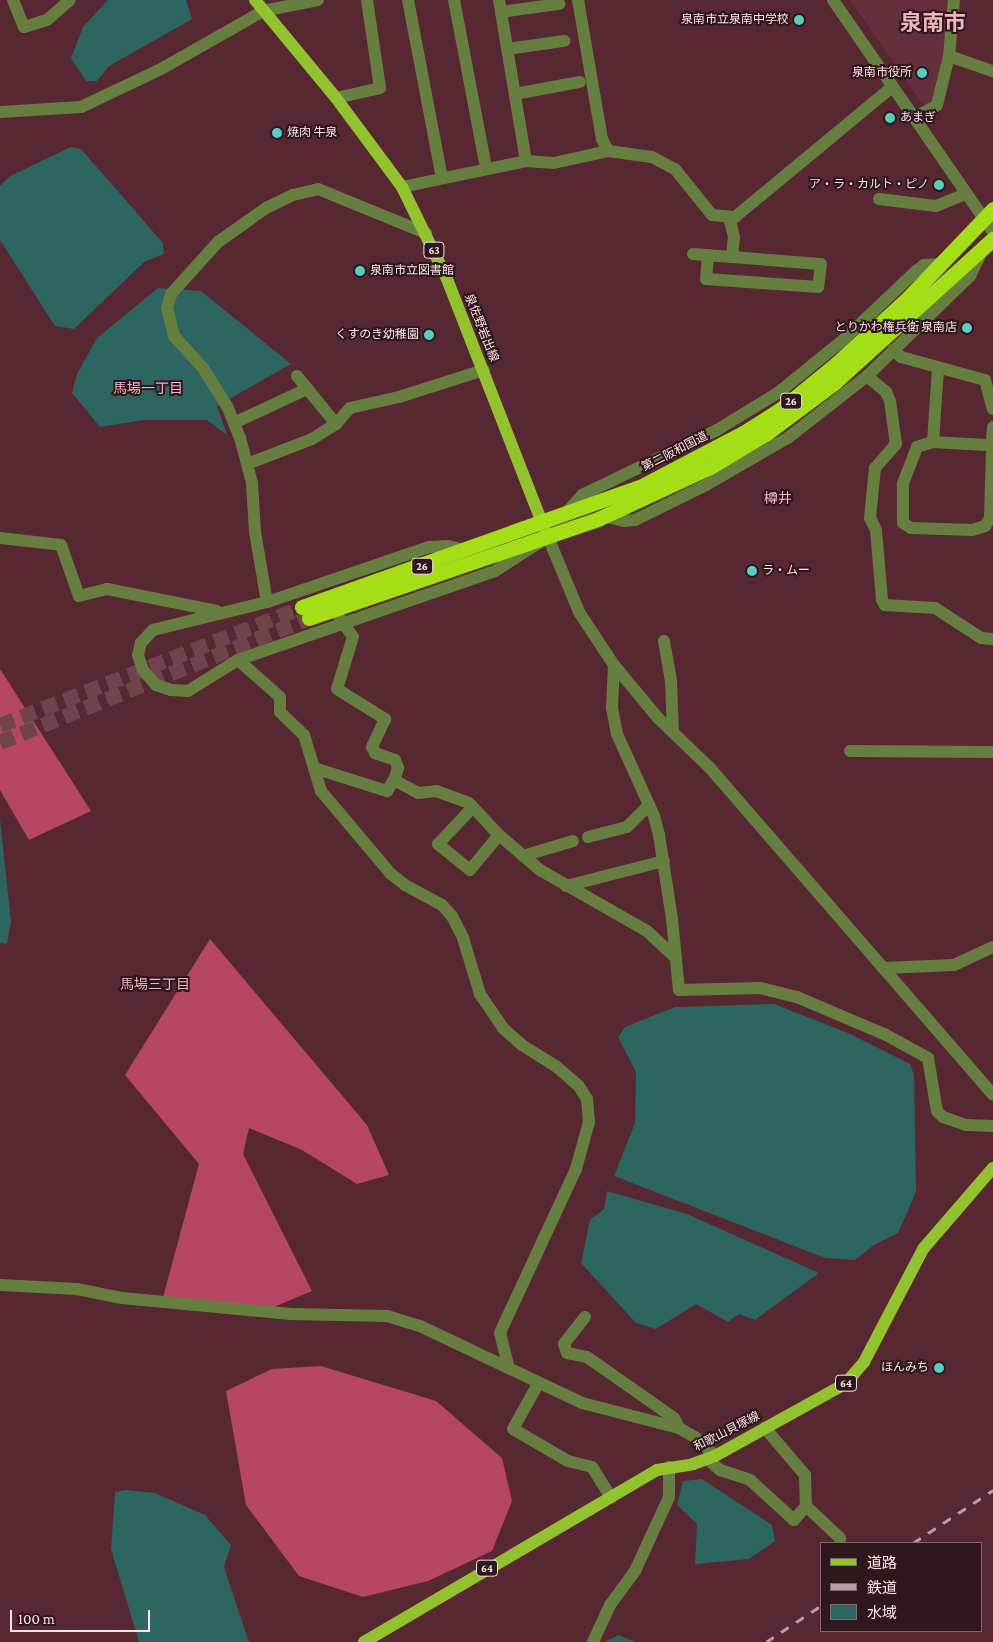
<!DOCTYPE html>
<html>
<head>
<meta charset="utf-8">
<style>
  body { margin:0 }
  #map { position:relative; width:993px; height:1642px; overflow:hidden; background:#572732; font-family:"Crimson Pro","Noto Sans JP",serif }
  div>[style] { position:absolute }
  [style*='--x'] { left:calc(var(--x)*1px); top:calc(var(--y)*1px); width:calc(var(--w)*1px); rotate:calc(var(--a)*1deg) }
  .built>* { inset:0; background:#662f3c }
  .forest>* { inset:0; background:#b74564 }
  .water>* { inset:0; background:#2d6560 }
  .highway-tunnel>* { height:15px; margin-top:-7.5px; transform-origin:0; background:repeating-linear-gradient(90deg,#70434d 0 15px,transparent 0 23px) }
  .minor>* { height:12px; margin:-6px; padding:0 6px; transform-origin:6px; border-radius:6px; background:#667f40 }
  .major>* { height:12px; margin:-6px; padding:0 6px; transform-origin:6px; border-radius:6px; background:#92c32f }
  .highway>* { height:15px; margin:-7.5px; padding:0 7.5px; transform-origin:7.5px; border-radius:7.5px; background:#a3de16 }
  .rail>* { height:2.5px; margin-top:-1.25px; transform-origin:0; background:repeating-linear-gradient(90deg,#be9ca3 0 9px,transparent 0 18px) }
  .dots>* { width:14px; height:14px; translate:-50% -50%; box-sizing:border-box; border:2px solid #2f181d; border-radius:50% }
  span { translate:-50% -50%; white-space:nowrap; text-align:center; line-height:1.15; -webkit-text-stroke:4px #2f181d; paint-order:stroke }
  .shield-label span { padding:1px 4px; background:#2f181d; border:1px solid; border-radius:4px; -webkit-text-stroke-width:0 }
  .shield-label { font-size:11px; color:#fce2e6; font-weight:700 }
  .poi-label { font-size:12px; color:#fce2e6 }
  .right { translate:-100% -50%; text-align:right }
  .left { translate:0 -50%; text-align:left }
  .street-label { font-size:12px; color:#fce2e6 }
  .neighbourhood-label { font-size:14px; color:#f1b4bf }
  .town-label { font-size:22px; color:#f1b4bf; font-weight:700 }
  .legend { position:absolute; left:820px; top:1542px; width:162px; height:90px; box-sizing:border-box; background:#2f181d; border:1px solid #81696d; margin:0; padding:6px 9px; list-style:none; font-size:15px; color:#fce2e6 }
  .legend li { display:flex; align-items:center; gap:10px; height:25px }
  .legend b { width:25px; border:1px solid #81696d }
  .scale { position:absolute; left:10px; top:1610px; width:140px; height:22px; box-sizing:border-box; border:2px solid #fce2e6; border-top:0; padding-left:6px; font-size:15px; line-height:18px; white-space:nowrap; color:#fce2e6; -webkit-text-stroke:4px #2f181d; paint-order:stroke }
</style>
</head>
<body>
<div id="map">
  <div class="built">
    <i style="clip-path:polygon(850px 0,952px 0,935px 103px,924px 106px)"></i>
  </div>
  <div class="forest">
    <i style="clip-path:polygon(0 669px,91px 811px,29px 840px,0 790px)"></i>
    <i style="clip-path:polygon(210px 939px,367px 1125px,389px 1175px,357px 1184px,302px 1150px,249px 1128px,243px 1154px,312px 1291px,262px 1312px,162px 1301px,199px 1164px,125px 1075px)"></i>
    <i style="clip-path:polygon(321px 1366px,436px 1401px,502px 1458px,512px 1501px,492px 1551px,428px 1581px,363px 1597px,299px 1576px,246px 1505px,226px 1391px,272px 1369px)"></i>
  </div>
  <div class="water">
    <i style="clip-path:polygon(108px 0,186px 0,192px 19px,109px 66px,97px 81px,86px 81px,71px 58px,83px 27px)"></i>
    <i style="clip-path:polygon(71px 147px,81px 149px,163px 243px,164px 254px,144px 262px,74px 329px,55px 326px,0 240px,0 186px,10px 176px)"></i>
    <i style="clip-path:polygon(158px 288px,201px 291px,291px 364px,217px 406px,227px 435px,207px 420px,143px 420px,100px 427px,72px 393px,77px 374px,97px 338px)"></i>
    <i style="clip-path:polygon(0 819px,11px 922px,7px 944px,0 943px)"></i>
    <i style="clip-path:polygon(774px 1004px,848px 1033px,910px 1064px,914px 1075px,916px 1192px,898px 1233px,874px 1245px,855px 1260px,825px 1258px,614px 1176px,635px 1123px,636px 1072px,618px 1037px,625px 1027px,675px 1007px)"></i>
    <i style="clip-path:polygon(607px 1191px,687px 1214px,819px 1273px,755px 1320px,739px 1314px,728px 1322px,696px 1304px,656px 1329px,636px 1323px,581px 1263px,590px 1220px,604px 1209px)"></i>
    <i style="clip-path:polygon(702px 1479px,772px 1525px,775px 1541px,749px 1559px,695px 1564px,697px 1524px,677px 1505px,683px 1481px)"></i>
    <i style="clip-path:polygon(126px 1490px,155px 1493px,205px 1515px,231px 1545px,224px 1567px,249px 1642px,139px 1642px,111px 1549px,115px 1492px)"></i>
    <i style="clip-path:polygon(618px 1635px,636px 1642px,605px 1642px)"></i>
  </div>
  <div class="highway-tunnel">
    <i style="--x:0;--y:725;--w:324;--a:-21.3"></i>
    <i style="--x:0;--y:742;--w:333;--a:-21.9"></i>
  </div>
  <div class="minor">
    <i style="--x:13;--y:0;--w:29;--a:68"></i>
    <i style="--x:24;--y:27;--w:24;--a:-17"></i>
    <i style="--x:47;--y:20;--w:30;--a:-41"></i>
    <i style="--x:408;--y:0;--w:181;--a:79.2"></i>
    <i style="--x:454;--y:0;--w:171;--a:79.2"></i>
    <i style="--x:499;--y:0;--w:163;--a:80.5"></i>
    <i style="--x:578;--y:0;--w:141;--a:80.2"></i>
    <i style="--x:602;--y:139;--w:13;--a:63"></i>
    <i style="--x:833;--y:0;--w:282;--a:55.4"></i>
    <i style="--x:501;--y:12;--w:59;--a:-7.9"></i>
    <i style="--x:507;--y:49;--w:58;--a:-8"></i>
    <i style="--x:949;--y:56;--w:46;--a:19.2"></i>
    <i style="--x:515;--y:94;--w:66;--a:-10.5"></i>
    <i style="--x:336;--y:98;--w:45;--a:-12.8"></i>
    <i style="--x:380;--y:88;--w:89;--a:-98.4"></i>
    <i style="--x:0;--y:112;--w:81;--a:-3.5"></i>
    <i style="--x:81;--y:107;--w:89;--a:-25.4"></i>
    <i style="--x:161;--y:69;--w:117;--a:-29.6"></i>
    <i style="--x:263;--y:11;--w:56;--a:-11.3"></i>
    <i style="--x:914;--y:118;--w:26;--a:-29"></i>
    <i style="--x:937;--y:105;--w:50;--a:-76.2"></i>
    <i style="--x:949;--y:56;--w:56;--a:-84.9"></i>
    <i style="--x:402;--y:187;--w:127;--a:-11.8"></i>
    <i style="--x:526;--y:161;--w:28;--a:4"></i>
    <i style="--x:554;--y:163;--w:55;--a:-12.5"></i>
    <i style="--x:608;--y:151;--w:44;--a:7.8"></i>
    <i style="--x:652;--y:157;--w:26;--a:28"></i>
    <i style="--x:675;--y:169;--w:59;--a:51.2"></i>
    <i style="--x:712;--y:215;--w:23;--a:5"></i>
    <i style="--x:735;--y:217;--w:204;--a:-39.6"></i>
    <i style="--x:879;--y:199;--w:57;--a:7"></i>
    <i style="--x:936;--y:206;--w:32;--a:-22"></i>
    <i style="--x:729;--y:217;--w:21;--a:76"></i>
    <i style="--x:734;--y:237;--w:20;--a:96"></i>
    <i style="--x:693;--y:254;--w:128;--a:4.5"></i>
    <i style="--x:821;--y:264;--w:23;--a:97"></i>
    <i style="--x:818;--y:287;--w:112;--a:-175.9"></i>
    <i style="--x:706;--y:279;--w:24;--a:-85"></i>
    <i style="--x:893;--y:350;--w:11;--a:41"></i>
    <i style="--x:901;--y:357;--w:87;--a:15.3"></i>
    <i style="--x:985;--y:380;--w:30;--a:75"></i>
    <i style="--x:297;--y:376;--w:62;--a:50.9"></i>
    <i style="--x:867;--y:376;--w:25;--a:40"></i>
    <i style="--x:886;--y:392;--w:10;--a:66"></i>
    <i style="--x:890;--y:401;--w:43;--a:82.1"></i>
    <i style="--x:896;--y:444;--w:32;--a:131"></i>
    <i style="--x:875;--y:468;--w:50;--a:95.7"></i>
    <i style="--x:870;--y:518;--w:13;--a:63"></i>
    <i style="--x:876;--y:530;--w:70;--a:85.1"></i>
    <i style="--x:882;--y:600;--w:6;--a:59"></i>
    <i style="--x:885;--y:605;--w:50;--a:3.4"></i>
    <i style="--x:935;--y:608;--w:55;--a:33.1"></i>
    <i style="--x:981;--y:638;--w:12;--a:5"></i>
    <i style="--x:234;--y:423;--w:81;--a:-25"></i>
    <i style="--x:992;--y:439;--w:12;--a:-85"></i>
    <i style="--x:933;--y:442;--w:74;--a:-86.1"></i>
    <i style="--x:986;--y:445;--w:53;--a:-176.8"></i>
    <i style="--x:933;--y:442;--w:17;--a:163"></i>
    <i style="--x:917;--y:447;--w:40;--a:111"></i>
    <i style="--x:903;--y:484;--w:39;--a:90"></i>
    <i style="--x:903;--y:523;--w:9;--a:32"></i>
    <i style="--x:911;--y:528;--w:61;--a:1.9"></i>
    <i style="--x:972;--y:530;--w:14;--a:-17"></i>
    <i style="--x:985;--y:526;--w:9;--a:-58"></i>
    <i style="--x:990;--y:518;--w:67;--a:-88.3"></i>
    <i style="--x:247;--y:464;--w:70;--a:-21"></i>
    <i style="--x:312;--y:439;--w:28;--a:-32"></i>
    <i style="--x:336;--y:424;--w:21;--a:-49"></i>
    <i style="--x:350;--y:408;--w:50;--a:-12.7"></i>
    <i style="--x:399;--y:397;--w:89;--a:-17.6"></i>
    <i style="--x:566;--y:513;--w:24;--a:-48"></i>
    <i style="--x:582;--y:495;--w:150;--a:-25.7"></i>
    <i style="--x:717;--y:430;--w:73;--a:-31.5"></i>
    <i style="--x:779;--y:392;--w:81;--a:-39"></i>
    <i style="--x:842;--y:341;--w:102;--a:-43.4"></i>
    <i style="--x:916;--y:271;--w:10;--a:-37"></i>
    <i style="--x:924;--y:265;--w:19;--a:-3"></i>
    <i style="--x:604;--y:516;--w:21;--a:14"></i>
    <i style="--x:624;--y:521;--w:11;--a:-5"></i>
    <i style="--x:635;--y:520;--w:79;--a:-26.2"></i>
    <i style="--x:706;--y:485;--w:96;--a:-30"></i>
    <i style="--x:789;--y:437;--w:99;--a:-38"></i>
    <i style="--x:867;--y:376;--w:144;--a:-44.2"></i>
    <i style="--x:970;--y:276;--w:28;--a:-64"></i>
    <i style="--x:0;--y:538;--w:61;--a:6.5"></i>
    <i style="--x:61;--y:545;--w:54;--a:70.6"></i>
    <i style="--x:79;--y:596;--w:29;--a:-14"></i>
    <i style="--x:107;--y:589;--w:112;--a:11.3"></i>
    <i style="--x:465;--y:550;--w:17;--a:-167"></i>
    <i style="--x:448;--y:546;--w:19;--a:177"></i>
    <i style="--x:429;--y:547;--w:171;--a:161.2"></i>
    <i style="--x:267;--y:602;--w:117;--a:166.2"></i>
    <i style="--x:153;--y:630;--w:18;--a:133"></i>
    <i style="--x:141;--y:643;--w:12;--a:104"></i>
    <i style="--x:138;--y:655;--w:16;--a:72"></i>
    <i style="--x:143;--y:670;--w:20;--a:49"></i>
    <i style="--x:156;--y:685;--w:16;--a:18"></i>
    <i style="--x:171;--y:690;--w:17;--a:3"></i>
    <i style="--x:188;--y:691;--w:59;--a:-31.8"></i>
    <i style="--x:238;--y:660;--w:272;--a:-19.1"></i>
    <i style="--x:495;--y:571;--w:63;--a:-32.7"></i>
    <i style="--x:548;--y:537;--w:81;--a:67.5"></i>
    <i style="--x:579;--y:612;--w:64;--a:56.6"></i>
    <i style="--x:614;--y:665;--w:69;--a:50.3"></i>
    <i style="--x:658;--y:718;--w:72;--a:43.9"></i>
    <i style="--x:710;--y:768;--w:432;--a:49.1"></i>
    <i style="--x:267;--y:602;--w:71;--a:-99.7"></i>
    <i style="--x:255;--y:532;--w:49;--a:-93.5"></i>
    <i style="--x:252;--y:483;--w:47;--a:-104.9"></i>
    <i style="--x:240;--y:438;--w:32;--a:-112"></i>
    <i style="--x:228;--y:408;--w:47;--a:-122"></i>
    <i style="--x:203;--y:368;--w:43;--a:-132.2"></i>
    <i style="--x:174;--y:336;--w:29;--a:-104"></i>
    <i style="--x:167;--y:308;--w:15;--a:-74"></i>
    <i style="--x:171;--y:294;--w:70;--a:-47.9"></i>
    <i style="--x:218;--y:242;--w:59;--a:-35.3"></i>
    <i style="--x:266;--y:208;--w:30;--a:-26"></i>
    <i style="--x:293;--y:195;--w:26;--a:-13"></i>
    <i style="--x:318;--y:189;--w:117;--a:22.2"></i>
    <i style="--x:339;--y:617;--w:24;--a:55"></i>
    <i style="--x:353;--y:637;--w:54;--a:107.1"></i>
    <i style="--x:337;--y:689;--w:57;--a:32"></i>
    <i style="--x:385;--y:719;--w:31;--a:115"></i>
    <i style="--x:372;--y:747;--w:7;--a:63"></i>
    <i style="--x:375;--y:753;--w:21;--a:19"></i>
    <i style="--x:395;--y:760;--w:9;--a:69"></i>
    <i style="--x:398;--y:768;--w:13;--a:108"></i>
    <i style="--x:664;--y:641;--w:41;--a:80.1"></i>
    <i style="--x:671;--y:681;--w:51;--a:87.8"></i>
    <i style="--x:238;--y:660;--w:56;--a:41.4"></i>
    <i style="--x:280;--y:697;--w:15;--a:90"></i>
    <i style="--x:280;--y:712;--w:33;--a:44"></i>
    <i style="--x:304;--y:735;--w:59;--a:73.1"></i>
    <i style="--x:321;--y:791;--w:107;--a:49.9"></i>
    <i style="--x:390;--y:873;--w:19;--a:39"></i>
    <i style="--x:405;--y:885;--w:42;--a:28.4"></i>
    <i style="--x:442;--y:905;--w:15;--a:48"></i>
    <i style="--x:452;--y:916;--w:25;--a:63"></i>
    <i style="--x:463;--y:938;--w:59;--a:73.1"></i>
    <i style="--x:480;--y:994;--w:41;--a:55.9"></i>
    <i style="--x:503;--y:1028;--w:25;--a:42"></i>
    <i style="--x:522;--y:1045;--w:41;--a:32.2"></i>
    <i style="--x:557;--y:1067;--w:28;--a:41"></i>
    <i style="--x:578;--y:1085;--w:17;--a:57"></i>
    <i style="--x:587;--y:1099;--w:23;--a:85"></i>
    <i style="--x:589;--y:1122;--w:49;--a:105.5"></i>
    <i style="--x:576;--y:1169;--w:181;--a:114.9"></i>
    <i style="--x:500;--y:1333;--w:34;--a:76"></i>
    <i style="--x:614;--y:665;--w:43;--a:92.7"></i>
    <i style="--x:612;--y:708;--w:26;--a:79"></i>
    <i style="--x:617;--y:734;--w:90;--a:65.7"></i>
    <i style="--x:654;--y:816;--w:20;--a:75"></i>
    <i style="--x:659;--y:835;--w:85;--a:81.2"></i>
    <i style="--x:672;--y:919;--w:71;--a:84.4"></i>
    <i style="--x:679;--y:990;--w:81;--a:-1.4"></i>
    <i style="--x:760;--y:988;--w:38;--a:14"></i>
    <i style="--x:797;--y:997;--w:97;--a:23.1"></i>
    <i style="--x:886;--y:1035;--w:48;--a:28.7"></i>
    <i style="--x:928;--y:1058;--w:54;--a:80.4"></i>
    <i style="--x:937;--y:1111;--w:8;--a:45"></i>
    <i style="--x:943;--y:1117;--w:24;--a:19"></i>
    <i style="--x:966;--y:1125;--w:27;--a:2"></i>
    <i style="--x:850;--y:751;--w:143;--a:0.4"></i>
    <i style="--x:314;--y:768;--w:77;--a:17.5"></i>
    <i style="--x:387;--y:791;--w:13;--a:-58"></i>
    <i style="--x:394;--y:780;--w:27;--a:28"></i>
    <i style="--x:418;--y:793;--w:18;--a:-6"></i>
    <i style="--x:436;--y:791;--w:35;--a:20"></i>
    <i style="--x:469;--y:803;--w:44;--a:46.8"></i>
    <i style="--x:499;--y:835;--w:54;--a:40.5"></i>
    <i style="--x:540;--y:870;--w:123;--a:29.7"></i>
    <i style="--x:647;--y:931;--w:40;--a:43"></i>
    <i style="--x:473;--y:807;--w:51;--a:133.4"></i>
    <i style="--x:438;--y:844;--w:41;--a:39.1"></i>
    <i style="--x:470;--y:870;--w:45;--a:-50.4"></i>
    <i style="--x:588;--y:837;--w:40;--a:-14.4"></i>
    <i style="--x:627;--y:827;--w:31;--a:-45"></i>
    <i style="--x:523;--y:856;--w:52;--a:-16.7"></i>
    <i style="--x:566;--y:886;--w:101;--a:-14.3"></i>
    <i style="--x:883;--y:968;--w:71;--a:-2.4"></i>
    <i style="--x:954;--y:965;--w:43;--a:-24.8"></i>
    <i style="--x:0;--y:1285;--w:77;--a:3"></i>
    <i style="--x:77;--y:1289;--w:46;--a:11.3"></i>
    <i style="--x:122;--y:1298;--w:170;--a:5.4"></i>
    <i style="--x:291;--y:1314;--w:96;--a:1.2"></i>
    <i style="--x:387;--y:1316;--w:34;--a:17"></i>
    <i style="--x:420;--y:1326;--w:179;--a:25.4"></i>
    <i style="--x:582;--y:1403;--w:100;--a:14.5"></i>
    <i style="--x:679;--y:1428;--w:20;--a:30"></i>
    <i style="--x:696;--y:1438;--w:26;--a:43"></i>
    <i style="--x:585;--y:1317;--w:34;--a:128"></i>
    <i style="--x:564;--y:1344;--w:9;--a:72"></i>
    <i style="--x:567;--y:1353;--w:20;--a:11"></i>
    <i style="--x:587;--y:1357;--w:106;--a:35"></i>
    <i style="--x:674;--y:1418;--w:11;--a:63"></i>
    <i style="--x:538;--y:1384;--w:51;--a:119.1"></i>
    <i style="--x:513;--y:1429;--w:64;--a:30.2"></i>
    <i style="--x:568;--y:1461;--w:25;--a:14"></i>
    <i style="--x:592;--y:1467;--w:36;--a:58"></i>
    <i style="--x:707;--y:1459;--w:17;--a:40"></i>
    <i style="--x:720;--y:1470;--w:32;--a:18"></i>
    <i style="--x:750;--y:1480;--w:59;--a:42.3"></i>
    <i style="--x:794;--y:1520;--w:18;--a:-49"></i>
    <i style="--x:806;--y:1506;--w:31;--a:-92"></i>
    <i style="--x:805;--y:1475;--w:62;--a:-130.4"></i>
    <i style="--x:806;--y:1506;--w:47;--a:43.3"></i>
    <i style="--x:593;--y:1642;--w:41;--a:-65.3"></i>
    <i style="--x:610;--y:1605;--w:42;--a:-53.7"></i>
    <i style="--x:635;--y:1571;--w:81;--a:-65.3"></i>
    <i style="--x:669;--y:1497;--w:30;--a:-90"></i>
  </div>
  <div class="major">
    <i style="--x:255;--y:0;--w:127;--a:50.4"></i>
    <i style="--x:336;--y:98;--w:111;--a:53.4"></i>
    <i style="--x:402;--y:187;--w:102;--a:63.9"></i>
    <i style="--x:447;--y:279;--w:269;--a:68.7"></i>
    <i style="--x:364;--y:1642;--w:340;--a:-30.4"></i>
    <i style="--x:657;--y:1470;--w:36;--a:-9"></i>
    <i style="--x:693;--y:1464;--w:23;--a:-20"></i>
    <i style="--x:715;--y:1456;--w:149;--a:-29"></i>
    <i style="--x:845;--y:1384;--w:29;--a:-49"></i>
    <i style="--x:864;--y:1362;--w:127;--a:-62.4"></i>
    <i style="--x:923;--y:1249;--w:107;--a:-49.2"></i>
  </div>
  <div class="highway">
    <i style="--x:302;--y:607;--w:363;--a:-19.6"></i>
    <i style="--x:644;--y:485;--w:112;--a:-27.7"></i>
    <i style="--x:743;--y:433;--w:45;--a:-32.3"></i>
    <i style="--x:781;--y:409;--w:71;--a:-39.3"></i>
    <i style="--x:836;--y:364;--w:98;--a:-42.5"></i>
    <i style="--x:908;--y:298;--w:123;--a:-46.3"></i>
    <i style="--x:309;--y:618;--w:305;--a:-18.9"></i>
    <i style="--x:598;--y:519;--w:123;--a:-24.9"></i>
    <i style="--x:710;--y:467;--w:66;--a:-30.8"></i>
    <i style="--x:767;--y:433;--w:84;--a:-36.7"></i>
    <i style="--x:834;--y:383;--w:215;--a:-42.2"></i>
  </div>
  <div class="rail">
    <i style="--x:913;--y:1543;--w:96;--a:-33.5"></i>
    <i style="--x:766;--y:1642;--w:67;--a:-33.5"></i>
  </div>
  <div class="dots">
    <i style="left:799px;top:20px;background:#56cec3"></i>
    <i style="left:922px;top:73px;background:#56cec3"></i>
    <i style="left:890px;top:118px;background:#56cec3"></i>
    <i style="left:277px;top:133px;background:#56cec3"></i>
    <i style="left:939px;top:185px;background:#56cec3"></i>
    <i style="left:360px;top:271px;background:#56cec3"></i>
    <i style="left:967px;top:328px;background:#56cec3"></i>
    <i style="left:429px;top:335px;background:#56cec3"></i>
    <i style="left:752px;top:571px;background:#56cec3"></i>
    <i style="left:939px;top:1368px;background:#56cec3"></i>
  </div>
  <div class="shield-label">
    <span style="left:434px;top:250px">63</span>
    <span style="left:791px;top:401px">26</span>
    <span style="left:422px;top:566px">26</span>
    <span style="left:846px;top:1383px">64</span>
    <span style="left:487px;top:1568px">64</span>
  </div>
  <div class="poi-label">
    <span class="right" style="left:789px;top:20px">泉南市立泉南中学校</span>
    <span class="right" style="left:912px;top:73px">泉南市役所</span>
    <span class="left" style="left:900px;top:118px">あまぎ</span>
    <span class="left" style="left:287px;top:133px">焼肉 牛泉</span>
    <span class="right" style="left:929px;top:185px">ア・ラ・カルト・ピノ</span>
    <span class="left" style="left:370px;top:271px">泉南市立図書館</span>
    <span class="right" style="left:957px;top:328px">とりかわ権兵衛 泉南店</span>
    <span class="right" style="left:419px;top:335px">くすのき幼稚園</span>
    <span class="left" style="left:762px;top:571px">ラ・ムー</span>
    <span class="right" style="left:929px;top:1368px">ほんみち</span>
  </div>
  <div class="street-label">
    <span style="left:481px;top:328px;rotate:68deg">泉佐野岩出線</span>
    <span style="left:675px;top:452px;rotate:-27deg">第二阪和国道</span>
    <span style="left:727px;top:1432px;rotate:-27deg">和歌山貝塚線</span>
  </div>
  <div class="neighbourhood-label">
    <span style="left:148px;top:388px">馬場一丁目</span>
    <span style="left:778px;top:498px">樽井</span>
    <span style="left:155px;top:984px">馬場三丁目</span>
  </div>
  <div class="town-label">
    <span style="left:933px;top:23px">泉南市</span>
  </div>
  <ul class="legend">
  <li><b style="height:6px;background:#92c32f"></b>道路</li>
  <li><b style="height:6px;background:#be9ca3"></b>鉄道</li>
  <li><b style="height:14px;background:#2d6560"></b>水域</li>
  </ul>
  <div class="scale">100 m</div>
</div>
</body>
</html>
